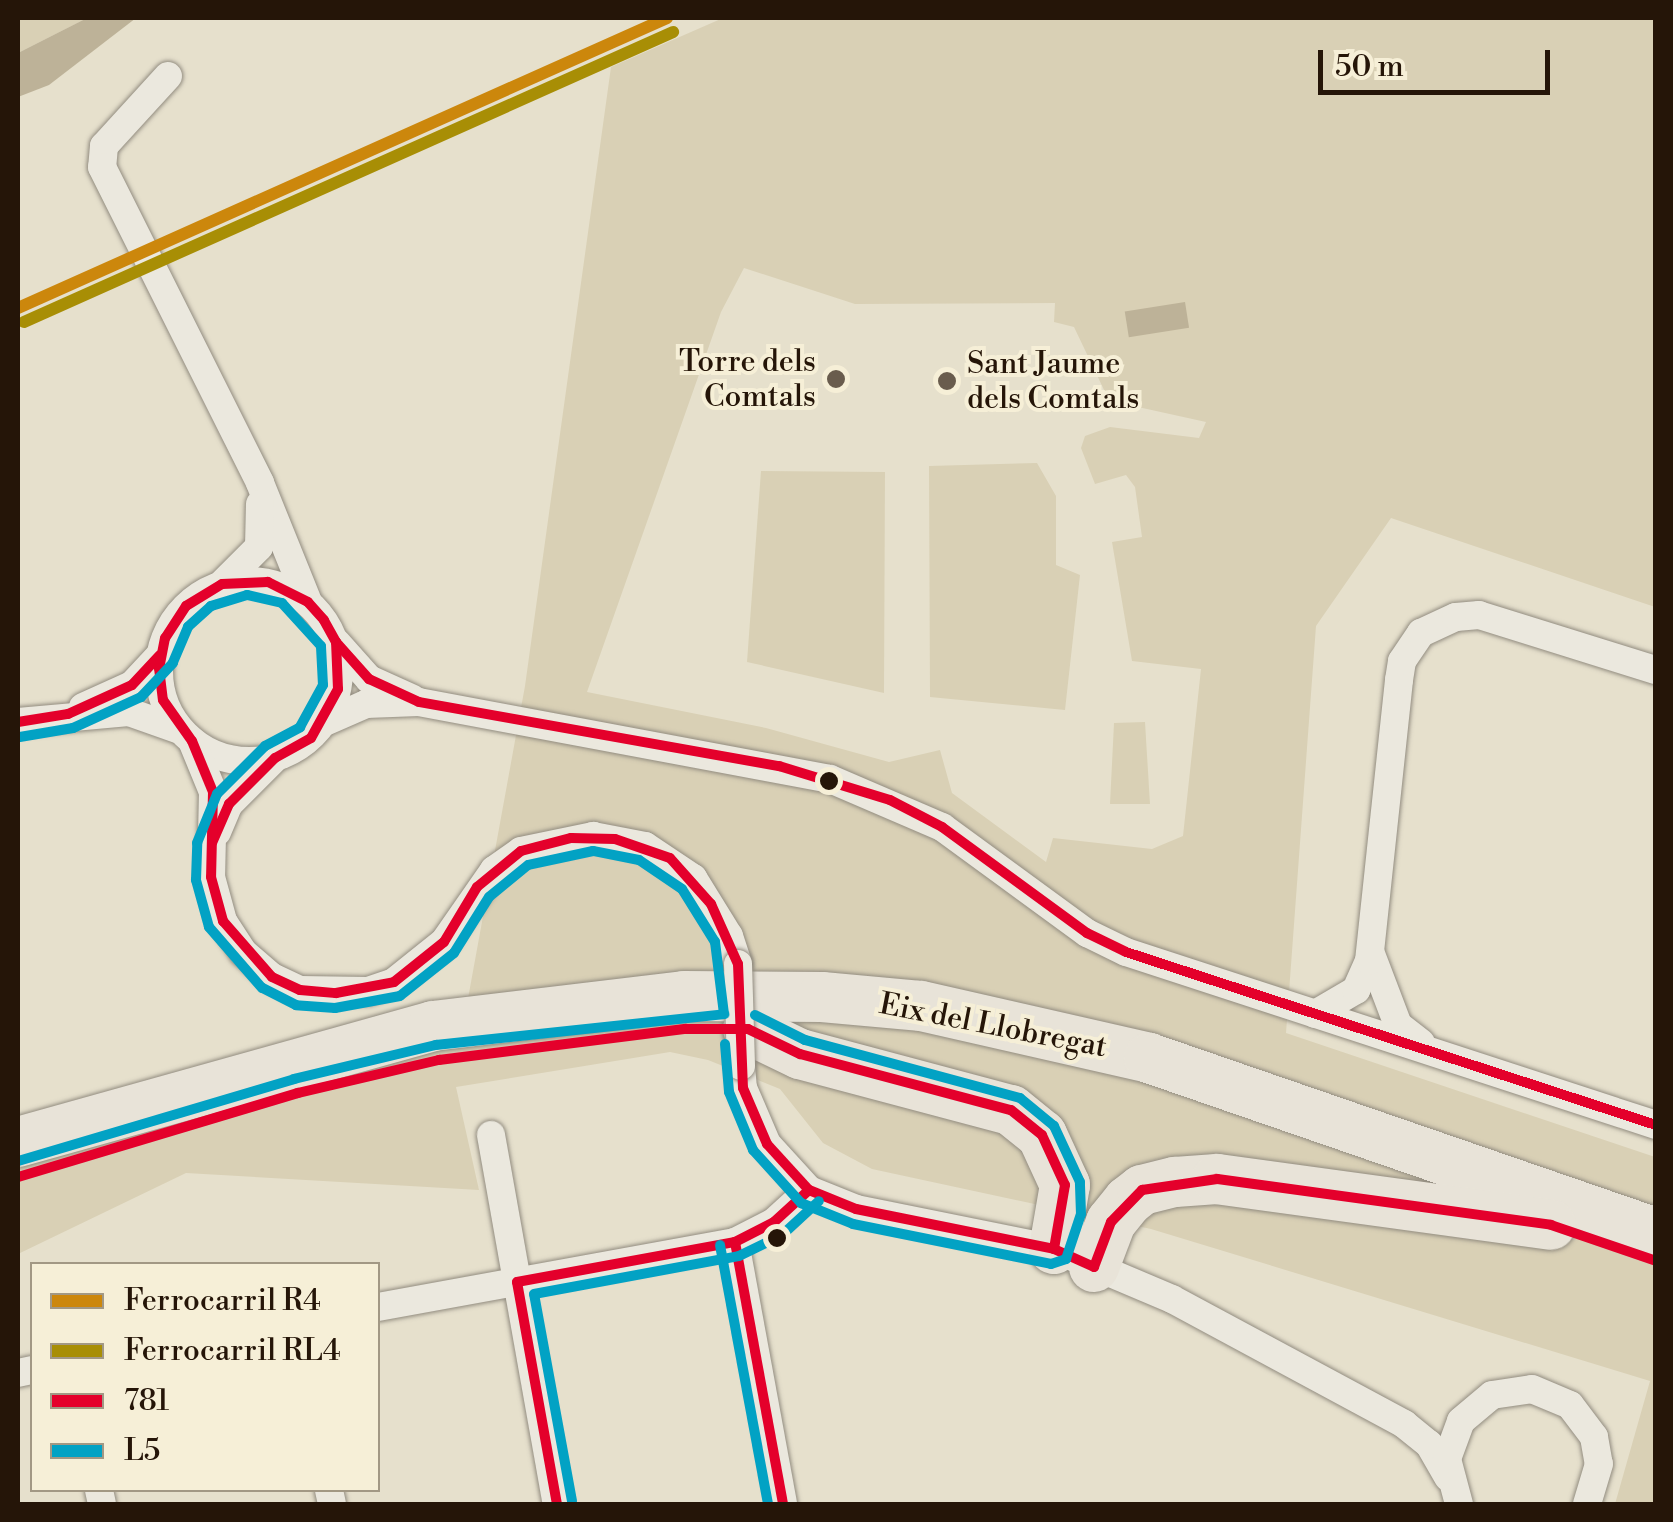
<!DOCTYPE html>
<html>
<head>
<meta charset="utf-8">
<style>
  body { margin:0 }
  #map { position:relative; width:1673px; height:1522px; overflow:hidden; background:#e6e0cc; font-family:"Libre Bodoni",serif }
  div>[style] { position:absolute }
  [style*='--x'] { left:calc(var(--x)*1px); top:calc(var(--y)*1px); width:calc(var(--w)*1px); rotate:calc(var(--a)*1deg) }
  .green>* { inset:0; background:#d9d0b5 }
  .water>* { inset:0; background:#bdb298; transform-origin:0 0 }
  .roads { filter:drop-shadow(0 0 2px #928c80) drop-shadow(0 0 2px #928c80) }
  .street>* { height:28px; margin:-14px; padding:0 14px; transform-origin:14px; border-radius:14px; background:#ebe8de }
  .street>.ring { margin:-14px; padding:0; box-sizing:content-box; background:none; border:28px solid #ebe8de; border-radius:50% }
  .highway>* { height:50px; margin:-25px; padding:0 25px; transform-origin:25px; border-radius:25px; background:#e8e3d8 }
  .bridges { filter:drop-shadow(0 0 2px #928c80) drop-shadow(0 0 2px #928c80) }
  .street-bridge>* { height:28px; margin:-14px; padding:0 14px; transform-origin:14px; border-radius:14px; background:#ebe8de }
  .bus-1>* { height:10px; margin:-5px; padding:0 5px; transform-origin:5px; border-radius:5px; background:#e4002b }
  .bus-2>* { height:10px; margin:-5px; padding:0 5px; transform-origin:5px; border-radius:5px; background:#02a2c4 }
  .rail-1>* { height:12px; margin:-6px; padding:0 6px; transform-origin:6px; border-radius:6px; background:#cc870c }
  .rail-2>* { height:12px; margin:-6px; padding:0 6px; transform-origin:6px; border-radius:6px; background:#a88e05 }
  .dots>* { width:28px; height:28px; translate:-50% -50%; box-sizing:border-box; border:5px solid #f6efd7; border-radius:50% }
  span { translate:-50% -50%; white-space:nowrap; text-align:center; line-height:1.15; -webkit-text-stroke:8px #f6efd7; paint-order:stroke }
  .poi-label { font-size:30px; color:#251508 }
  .right { translate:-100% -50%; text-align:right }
  .left { translate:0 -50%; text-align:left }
  .street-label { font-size:30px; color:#251508 }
  .frame { position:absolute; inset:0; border:20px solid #251508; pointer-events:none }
  .legend { position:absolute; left:30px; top:1262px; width:350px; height:230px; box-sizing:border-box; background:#f6efd7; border:2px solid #a29884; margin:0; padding:12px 18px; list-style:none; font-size:30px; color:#251508 }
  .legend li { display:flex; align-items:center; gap:20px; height:50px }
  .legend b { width:50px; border:2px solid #a29884 }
  .scale { position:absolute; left:1318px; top:50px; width:232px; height:45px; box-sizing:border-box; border:5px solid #251508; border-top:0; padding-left:12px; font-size:30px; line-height:35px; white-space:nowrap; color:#251508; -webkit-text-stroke:8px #f6efd7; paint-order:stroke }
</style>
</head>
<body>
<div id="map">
  <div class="green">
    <i style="clip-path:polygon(18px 18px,87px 18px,18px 53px)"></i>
    <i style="clip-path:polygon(evenodd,723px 18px,1655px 18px,1655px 607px,1391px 518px,1316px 626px,1286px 1033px,1655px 1157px,1655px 1504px,1615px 1504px,1650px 1381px,1151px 1229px,872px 1169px,823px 1143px,780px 1089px,708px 1060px,670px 1052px,456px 1087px,479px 1190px,186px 1173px,18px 1254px,18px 1121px,467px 1004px,525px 686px,611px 67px,723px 18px,744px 268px,855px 304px,1055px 303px,1054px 322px,1074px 327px,1105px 392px,1138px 407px,1206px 422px,1199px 438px,1110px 427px,1085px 436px,1081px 448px,1095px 484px,1126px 475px,1135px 487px,1142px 537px,1112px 542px,1132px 661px,1201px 669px,1183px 836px,1152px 849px,1053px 838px,1046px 862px,952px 793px,940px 750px,889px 762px,766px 728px,587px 692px,721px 312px,744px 268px)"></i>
    <i style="clip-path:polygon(1037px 463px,1056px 496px,1056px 565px,1080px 575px,1065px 710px,930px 697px,929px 466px)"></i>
    <i style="clip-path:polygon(761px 471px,885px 472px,884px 693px,747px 662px)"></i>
    <i style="clip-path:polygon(1145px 722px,1150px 804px,1110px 804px,1114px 723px)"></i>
  </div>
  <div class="water">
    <i style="clip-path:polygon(87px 18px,136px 18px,49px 85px,18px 97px,18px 53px)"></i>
    <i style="left:1185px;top:302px;width:26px;height:61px;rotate:81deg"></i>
  </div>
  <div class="roads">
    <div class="street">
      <i style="--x:168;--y:76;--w:95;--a:132.4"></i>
      <i style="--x:104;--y:146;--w:21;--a:95"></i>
      <i style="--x:102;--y:167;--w:353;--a:63.4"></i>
      <i style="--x:260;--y:483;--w:128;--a:68"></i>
      <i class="ring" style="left:159px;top:581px;width:152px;height:152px"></i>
      <i style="--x:222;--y:584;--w:52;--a:-45"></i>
      <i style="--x:259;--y:547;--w:43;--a:-88.7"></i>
      <i style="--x:337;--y:643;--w:48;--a:48.4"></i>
      <i style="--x:369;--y:679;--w:48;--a:24.4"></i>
      <i style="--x:83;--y:707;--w:54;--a:-24.2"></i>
      <i style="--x:132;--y:685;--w:41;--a:-47"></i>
      <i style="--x:18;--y:722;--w:111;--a:-5.1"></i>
      <i style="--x:129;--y:712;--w:54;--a:19.4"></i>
      <i style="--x:325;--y:722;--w:45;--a:-23.7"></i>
      <i style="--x:366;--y:704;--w:53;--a:-2.2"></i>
      <i style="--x:419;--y:702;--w:418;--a:10.6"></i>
      <i style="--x:830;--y:779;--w:122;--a:23.2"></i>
      <i style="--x:942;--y:827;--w:180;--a:36.2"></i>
      <i style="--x:1087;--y:933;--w:43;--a:26"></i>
      <i style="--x:1126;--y:952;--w:558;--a:18.08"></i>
      <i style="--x:192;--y:741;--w:55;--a:67.6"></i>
      <i style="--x:213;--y:792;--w:85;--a:91.3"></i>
      <i style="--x:211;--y:877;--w:46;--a:74.7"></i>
      <i style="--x:223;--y:921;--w:37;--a:57"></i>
      <i style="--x:243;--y:952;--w:38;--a:41"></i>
      <i style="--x:272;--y:977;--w:31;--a:25"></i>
      <i style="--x:300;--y:990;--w:68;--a:0.8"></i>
      <i style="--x:368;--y:991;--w:28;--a:-19"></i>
      <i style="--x:394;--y:982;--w:64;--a:-38.7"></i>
      <i style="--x:444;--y:942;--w:88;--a:-55.2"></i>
      <i style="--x:494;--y:870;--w:33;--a:-35"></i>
      <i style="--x:521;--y:851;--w:74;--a:-11.8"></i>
      <i style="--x:593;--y:836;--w:53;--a:10.9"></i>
      <i style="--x:645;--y:846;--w:58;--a:33.7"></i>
      <i style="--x:693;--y:878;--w:68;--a:58.2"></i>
      <i style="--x:729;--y:936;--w:29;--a:72"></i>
      <i style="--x:217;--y:832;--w:30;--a:-67"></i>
      <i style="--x:229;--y:804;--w:65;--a:-45"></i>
      <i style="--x:1371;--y:954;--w:76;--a:69.2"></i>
      <i style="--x:1398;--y:1025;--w:29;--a:38"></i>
      <i style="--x:1315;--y:1014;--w:48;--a:-30.3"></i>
      <i style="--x:1356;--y:990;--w:32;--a:-66"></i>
      <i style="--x:1369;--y:961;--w:283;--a:-83.9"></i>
      <i style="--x:1399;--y:680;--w:19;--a:-81"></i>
      <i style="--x:1402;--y:661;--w:34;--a:-56"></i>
      <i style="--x:1421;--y:633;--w:38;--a:-25"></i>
      <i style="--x:1456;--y:617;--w:23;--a:-5"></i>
      <i style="--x:1479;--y:615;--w:185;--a:17.3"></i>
      <i style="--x:741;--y:1066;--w:22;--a:85"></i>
      <i style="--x:743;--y:1088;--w:61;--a:66.8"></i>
      <i style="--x:767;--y:1144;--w:62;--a:47.6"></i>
      <i style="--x:809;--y:1190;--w:51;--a:22"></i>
      <i style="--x:856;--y:1209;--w:202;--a:11.4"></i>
      <i style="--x:1054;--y:1249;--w:128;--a:23"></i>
      <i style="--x:1172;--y:1299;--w:264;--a:28.3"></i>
      <i style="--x:1404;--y:1424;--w:32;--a:39"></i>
      <i style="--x:1429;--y:1444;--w:38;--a:60"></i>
      <i style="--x:491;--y:1135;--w:375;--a:79.9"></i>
      <i style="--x:735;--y:1242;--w:266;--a:79.6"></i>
      <i style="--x:378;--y:1307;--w:363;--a:-10.3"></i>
      <i style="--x:735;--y:1242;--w:44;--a:-27.1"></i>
      <i style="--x:774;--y:1222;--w:47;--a:-42.4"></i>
      <i style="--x:18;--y:1373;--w:14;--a:-12"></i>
      <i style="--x:99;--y:1490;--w:14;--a:78"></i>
      <i style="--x:329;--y:1490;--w:14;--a:78"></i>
      <i style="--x:1459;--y:1504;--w:47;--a:-104.9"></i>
      <i style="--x:1447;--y:1459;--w:40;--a:-69.8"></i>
      <i style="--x:1461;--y:1421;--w:40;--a:-40"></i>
      <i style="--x:1492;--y:1395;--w:40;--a:-8.5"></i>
      <i style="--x:1532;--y:1389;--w:41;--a:22.8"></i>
      <i style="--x:1570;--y:1405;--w:40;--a:53"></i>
      <i style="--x:1594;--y:1437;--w:27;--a:80"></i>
      <i style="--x:1599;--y:1464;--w:42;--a:106.7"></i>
    </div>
    <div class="highway">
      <i style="--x:748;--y:1029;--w:58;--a:25.7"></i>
      <i style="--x:800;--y:1054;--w:218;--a:14.9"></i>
      <i style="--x:1011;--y:1110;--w:40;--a:39"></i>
      <i style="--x:1042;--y:1135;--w:55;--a:65.3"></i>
      <i style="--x:1065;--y:1185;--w:65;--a:99.8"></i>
      <i style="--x:18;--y:1142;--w:431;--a:-15.6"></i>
      <i style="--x:433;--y:1026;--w:253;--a:-6.8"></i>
      <i style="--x:684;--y:996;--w:138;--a:0.4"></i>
      <i style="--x:822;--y:997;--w:99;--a:5.2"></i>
      <i style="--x:921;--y:1006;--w:234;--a:12.8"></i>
      <i style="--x:1149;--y:1058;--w:536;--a:19.04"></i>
      <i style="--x:1094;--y:1267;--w:48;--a:-69.3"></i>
      <i style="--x:1111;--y:1222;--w:27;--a:-51"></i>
      <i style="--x:1128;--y:1201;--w:18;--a:-38"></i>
      <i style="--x:1142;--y:1190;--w:34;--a:-14"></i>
      <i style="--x:1175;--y:1182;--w:42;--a:-4.1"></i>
      <i style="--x:1217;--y:1179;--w:337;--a:7.8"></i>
    </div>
  </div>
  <div class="bridges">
    <div class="street-bridge">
      <i style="--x:738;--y:964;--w:102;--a:88.3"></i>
    </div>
  </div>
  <div class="bus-1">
    <i style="--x:336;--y:642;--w:50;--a:48.3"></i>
    <i style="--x:369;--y:679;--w:55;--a:24.7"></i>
    <i style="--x:419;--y:702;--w:366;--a:10.1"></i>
    <i style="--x:779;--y:766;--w:116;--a:17"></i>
    <i style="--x:890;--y:800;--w:59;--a:27.4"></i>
    <i style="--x:942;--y:827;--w:180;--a:36.2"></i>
    <i style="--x:1087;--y:933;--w:43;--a:26"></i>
    <i style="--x:1126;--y:952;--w:558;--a:18.08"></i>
    <i style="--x:18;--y:722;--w:51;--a:-9.1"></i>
    <i style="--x:68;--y:714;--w:70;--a:-24.4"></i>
    <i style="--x:132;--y:685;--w:41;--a:-47"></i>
    <i style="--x:212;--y:843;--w:43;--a:-66.4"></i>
    <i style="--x:229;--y:804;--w:65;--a:-45"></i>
    <i style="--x:275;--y:758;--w:41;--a:-29.1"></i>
    <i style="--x:311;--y:738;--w:56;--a:-61.1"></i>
    <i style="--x:338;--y:689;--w:47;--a:-92.4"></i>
    <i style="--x:336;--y:642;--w:25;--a:-119"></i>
    <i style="--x:324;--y:620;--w:24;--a:-132"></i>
    <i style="--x:308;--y:602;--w:45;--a:-153.4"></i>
    <i style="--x:268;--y:582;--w:46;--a:177.5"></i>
    <i style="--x:222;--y:584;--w:42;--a:148.6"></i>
    <i style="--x:186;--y:606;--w:38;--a:123"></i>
    <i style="--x:165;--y:638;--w:31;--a:101"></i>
    <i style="--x:159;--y:668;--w:32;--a:83"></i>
    <i style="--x:163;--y:700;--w:50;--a:54.7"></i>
    <i style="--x:192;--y:741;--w:55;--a:67.6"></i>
    <i style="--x:213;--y:792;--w:85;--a:91.3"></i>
    <i style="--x:211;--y:877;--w:46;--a:74.7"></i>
    <i style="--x:223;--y:921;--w:74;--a:48.8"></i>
    <i style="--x:272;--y:977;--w:31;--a:25"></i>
    <i style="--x:300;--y:990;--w:36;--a:5"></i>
    <i style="--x:336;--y:993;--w:59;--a:-10.7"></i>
    <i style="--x:394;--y:982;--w:64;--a:-38.7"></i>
    <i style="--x:444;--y:942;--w:64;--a:-59"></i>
    <i style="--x:477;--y:887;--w:57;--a:-39.3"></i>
    <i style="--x:521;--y:851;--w:52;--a:-14.6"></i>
    <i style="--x:571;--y:838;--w:44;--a:1.3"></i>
    <i style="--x:615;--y:839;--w:58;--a:19.1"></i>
    <i style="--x:670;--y:858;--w:62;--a:48.3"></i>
    <i style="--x:711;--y:904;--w:66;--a:65.8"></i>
    <i style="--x:738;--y:964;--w:124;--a:87.7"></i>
    <i style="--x:743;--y:1088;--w:61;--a:66.8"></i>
    <i style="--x:767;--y:1144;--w:62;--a:47.6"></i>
    <i style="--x:809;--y:1190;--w:51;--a:22"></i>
    <i style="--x:856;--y:1209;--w:202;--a:11.4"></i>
    <i style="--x:1054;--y:1249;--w:44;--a:24.2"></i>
    <i style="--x:1094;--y:1267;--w:48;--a:-69.3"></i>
    <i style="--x:1111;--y:1222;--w:45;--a:-45.9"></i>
    <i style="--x:1142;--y:1190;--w:76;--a:-8.3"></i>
    <i style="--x:1217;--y:1179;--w:337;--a:7.8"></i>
    <i style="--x:1551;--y:1225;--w:111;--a:18.9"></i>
    <i style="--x:18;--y:1177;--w:292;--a:-16.7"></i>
    <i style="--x:298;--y:1093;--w:145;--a:-13.2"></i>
    <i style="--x:439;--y:1060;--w:249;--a:-7.2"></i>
    <i style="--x:686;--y:1029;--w:62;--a:0"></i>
    <i style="--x:748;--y:1029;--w:58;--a:25.7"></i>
    <i style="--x:800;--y:1054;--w:218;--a:14.9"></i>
    <i style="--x:1011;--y:1110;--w:40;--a:39"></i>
    <i style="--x:1042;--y:1135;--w:55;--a:65.3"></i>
    <i style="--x:1065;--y:1185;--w:65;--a:99.8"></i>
    <i style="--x:735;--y:1242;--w:266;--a:79.6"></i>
    <i style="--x:517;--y:1282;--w:222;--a:-10.4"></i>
    <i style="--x:735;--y:1242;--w:44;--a:-27.1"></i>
    <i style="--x:774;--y:1222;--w:47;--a:-42.4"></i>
    <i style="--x:517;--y:1282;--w:226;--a:79.8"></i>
  </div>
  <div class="bus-2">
    <i style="--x:725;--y:1044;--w:48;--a:85.2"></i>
    <i style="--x:729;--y:1092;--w:63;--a:67.5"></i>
    <i style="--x:753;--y:1150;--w:72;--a:47.8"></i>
    <i style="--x:801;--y:1203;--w:56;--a:22"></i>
    <i style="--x:853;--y:1224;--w:202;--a:11.4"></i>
    <i style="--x:1051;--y:1264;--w:16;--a:-18"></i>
    <i style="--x:1066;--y:1259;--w:47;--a:-71.6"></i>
    <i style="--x:1081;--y:1214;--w:32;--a:-92"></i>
    <i style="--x:1080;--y:1182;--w:62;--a:-114.9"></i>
    <i style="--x:1054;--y:1126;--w:44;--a:-140.5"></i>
    <i style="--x:1020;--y:1098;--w:223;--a:-164.9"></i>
    <i style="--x:805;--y:1040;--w:56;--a:-153.4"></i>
    <i style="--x:18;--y:1161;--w:288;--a:-16.5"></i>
    <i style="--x:294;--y:1079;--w:146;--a:-13.5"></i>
    <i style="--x:436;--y:1045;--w:290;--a:-6.1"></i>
    <i style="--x:724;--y:1014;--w:73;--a:-97.1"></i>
    <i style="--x:715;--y:942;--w:62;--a:-121.9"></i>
    <i style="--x:682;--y:889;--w:52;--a:-146"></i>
    <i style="--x:639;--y:860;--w:47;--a:-168.9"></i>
    <i style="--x:593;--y:851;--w:66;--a:167.8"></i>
    <i style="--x:528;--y:865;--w:50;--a:140.6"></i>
    <i style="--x:489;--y:897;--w:66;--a:122"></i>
    <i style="--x:454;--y:953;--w:69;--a:141.5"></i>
    <i style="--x:400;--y:996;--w:66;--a:169.5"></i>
    <i style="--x:335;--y:1008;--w:39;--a:-176"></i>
    <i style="--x:296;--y:1005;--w:38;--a:-153"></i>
    <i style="--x:262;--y:988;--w:81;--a:-131"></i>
    <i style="--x:209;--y:927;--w:49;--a:-105.5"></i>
    <i style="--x:196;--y:880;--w:37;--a:-88"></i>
    <i style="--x:197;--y:843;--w:53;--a:-67.8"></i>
    <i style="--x:217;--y:794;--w:68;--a:-45"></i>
    <i style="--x:265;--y:746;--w:40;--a:-28"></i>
    <i style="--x:300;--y:727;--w:48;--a:-61.3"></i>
    <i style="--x:323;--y:685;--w:39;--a:-93"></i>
    <i style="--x:321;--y:646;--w:58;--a:-132.2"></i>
    <i style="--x:282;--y:603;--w:36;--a:-167"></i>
    <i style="--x:247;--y:595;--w:38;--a:163"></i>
    <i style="--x:211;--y:606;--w:31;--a:138"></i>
    <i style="--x:188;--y:627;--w:39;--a:113"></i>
    <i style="--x:173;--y:663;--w:47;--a:133.3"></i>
    <i style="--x:141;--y:697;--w:75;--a:155.5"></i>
    <i style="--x:73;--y:728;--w:54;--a:170.4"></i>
    <i style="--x:720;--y:1245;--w:263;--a:79.5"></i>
    <i style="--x:572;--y:1501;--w:210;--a:-100.4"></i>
    <i style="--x:534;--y:1294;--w:208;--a:-10.5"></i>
    <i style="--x:739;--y:1256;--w:48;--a:-26"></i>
    <i style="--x:782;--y:1235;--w:50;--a:-42.6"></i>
  </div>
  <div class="rail-1">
    <i style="--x:18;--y:308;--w:711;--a:-24.08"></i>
  </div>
  <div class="rail-2">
    <i style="--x:24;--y:322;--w:711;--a:-24.08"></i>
  </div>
  <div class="dots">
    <i style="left:836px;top:379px;background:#695c4d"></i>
    <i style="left:947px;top:381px;background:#695c4d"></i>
    <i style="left:829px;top:781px;background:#251508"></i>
    <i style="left:777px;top:1238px;background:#251508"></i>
  </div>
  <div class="poi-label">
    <span class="right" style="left:816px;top:379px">Torre dels<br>Comtals</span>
    <span class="left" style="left:967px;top:381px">Sant Jaume<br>dels Comtals</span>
  </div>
  <div class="street-label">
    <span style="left:993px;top:1026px;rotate:11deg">Eix del Llobregat</span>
  </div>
  <div class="frame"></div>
  <ul class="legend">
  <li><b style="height:12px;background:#cc870c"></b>Ferrocarril R4</li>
  <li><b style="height:12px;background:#a88e05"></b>Ferrocarril RL4</li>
  <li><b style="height:12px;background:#e4002b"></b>781</li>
  <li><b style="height:12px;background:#02a2c4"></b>L5</li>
  </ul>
  <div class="scale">50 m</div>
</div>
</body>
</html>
